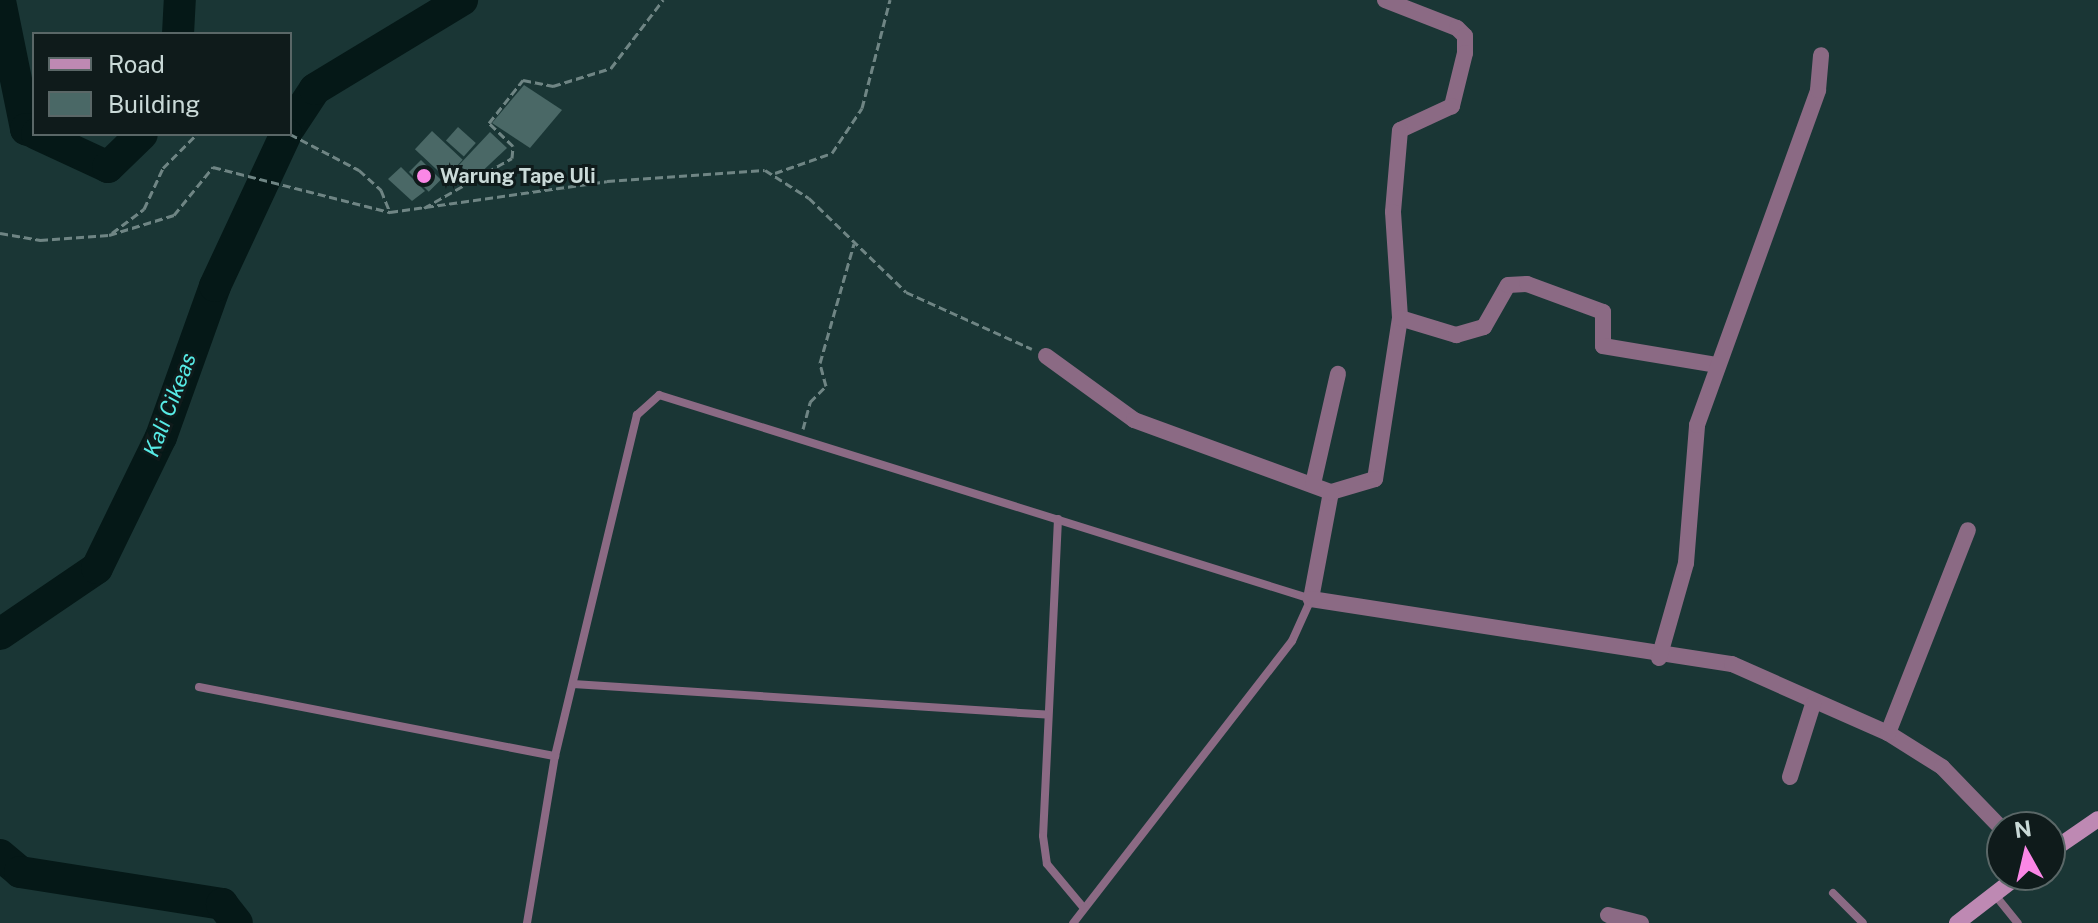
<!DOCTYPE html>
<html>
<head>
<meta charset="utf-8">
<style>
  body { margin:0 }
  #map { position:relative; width:2098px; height:923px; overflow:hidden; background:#1a3635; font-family:"Public Sans",sans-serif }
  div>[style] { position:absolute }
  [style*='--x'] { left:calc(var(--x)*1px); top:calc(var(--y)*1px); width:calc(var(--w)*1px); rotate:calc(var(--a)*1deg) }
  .river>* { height:32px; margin:-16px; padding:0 16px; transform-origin:16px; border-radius:16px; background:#051817 }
  .building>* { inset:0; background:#4a6866; transform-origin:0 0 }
  .path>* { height:3px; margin-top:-1.5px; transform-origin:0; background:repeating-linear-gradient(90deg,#6f8584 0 8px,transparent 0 12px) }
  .service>* { height:8px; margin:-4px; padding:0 4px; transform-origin:4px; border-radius:4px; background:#8b6a84 }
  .minor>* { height:16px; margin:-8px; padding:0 8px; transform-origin:8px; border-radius:8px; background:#8b6a84 }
  .secondary>* { height:16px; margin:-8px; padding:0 8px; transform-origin:8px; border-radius:8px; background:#be89b3 }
  .dots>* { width:22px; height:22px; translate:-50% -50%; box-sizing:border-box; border:4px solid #0f1b1b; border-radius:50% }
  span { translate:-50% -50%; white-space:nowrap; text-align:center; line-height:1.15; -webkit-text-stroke:6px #0f1b1b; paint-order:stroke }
  .poi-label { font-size:20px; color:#cadad8; font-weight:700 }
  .left { translate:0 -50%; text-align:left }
  .water-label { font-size:22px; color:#57ebe6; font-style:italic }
  .legend { position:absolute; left:32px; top:32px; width:260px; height:104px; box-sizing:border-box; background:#0f1b1b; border:2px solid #5a6767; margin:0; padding:10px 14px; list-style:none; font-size:24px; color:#cadad8 }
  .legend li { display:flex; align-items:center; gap:16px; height:40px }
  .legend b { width:40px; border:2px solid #5a6767 }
  .north { position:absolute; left:1986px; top:811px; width:80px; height:80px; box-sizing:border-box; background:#0f1b1b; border:2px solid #5a6767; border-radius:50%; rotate:352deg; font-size:22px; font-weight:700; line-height:32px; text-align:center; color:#cadad8 }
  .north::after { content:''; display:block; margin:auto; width:28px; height:36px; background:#fb87e6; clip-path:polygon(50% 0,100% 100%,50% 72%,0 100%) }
</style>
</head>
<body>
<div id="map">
  <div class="river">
    <i style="--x:0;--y:1;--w:131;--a:78.5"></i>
    <i style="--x:26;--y:129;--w:9;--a:21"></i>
    <i style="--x:178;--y:34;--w:34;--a:-87"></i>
    <i style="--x:290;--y:127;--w:45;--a:-56.7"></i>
    <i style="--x:315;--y:89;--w:172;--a:-31.2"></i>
    <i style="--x:37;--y:134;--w:78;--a:24.9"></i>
    <i style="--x:108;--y:167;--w:47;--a:-44.1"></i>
    <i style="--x:0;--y:634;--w:117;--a:-34.2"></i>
    <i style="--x:97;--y:568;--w:146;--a:-64"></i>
    <i style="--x:161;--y:437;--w:160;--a:-70.3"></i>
    <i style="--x:215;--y:286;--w:168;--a:-65"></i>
    <i style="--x:0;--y:855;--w:26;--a:40"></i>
    <i style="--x:20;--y:872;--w:205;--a:9"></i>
    <i style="--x:222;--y:904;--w:24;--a:52"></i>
  </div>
  <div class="building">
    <i style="clip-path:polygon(524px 85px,562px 110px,530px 148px,492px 123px)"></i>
    <i style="left:458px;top:127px;width:24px;height:18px;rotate:42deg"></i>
    <i style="left:432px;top:131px;width:42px;height:25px;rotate:43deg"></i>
    <i style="clip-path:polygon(490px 132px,507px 148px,475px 178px,459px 165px)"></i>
    <i style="left:421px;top:160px;width:28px;height:17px;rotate:45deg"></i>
    <i style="clip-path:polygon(401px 167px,425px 191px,412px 201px,388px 179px)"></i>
  </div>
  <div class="path">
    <i style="--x:290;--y:134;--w:78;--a:27.6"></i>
    <i style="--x:359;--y:170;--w:30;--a:42"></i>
    <i style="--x:381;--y:190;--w:24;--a:68"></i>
    <i style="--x:775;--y:173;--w:60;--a:-19.3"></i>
    <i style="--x:832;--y:153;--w:54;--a:-56.3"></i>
    <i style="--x:862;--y:108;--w:112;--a:-75.5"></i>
    <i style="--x:424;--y:208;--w:101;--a:-29.6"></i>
    <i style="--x:512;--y:158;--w:12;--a:-85"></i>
    <i style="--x:513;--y:146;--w:33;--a:-136"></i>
    <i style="--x:489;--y:123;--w:55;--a:-51.7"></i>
    <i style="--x:523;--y:80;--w:31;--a:11"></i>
    <i style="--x:553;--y:86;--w:61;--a:-17.2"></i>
    <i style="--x:611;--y:68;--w:86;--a:-52.6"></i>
    <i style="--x:0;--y:233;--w:41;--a:9.9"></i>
    <i style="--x:40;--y:240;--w:69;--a:-4.1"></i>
    <i style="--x:109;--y:235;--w:68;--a:-17.1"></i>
    <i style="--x:174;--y:215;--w:62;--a:-50.9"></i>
    <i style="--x:213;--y:167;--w:183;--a:14.3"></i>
    <i style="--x:390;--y:212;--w:219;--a:-8.1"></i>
    <i style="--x:607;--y:181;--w:158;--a:-4"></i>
    <i style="--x:765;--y:170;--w:52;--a:32.5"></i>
    <i style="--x:809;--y:198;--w:135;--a:44.1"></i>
    <i style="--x:906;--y:292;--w:138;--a:24.3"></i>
    <i style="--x:112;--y:233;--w:40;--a:-37"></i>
    <i style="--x:144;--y:209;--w:45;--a:-65.1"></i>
    <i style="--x:163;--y:168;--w:48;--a:-45"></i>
    <i style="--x:803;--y:429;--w:28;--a:-75"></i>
    <i style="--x:810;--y:402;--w:23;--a:-45"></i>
    <i style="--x:826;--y:386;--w:24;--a:-105"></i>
    <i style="--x:820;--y:363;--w:124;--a:-74.1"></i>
  </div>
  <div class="service">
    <i style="--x:1058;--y:519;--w:317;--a:92.7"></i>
    <i style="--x:1043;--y:836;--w:28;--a:82"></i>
    <i style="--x:1047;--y:864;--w:56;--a:50.1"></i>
    <i style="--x:573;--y:684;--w:474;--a:3.7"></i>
    <i style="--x:199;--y:687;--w:363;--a:11"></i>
    <i style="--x:1833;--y:893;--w:42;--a:45"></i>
    <i style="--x:1995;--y:895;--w:36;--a:51"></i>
    <i style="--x:527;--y:923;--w:169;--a:-80.5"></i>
    <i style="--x:555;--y:756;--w:351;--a:-76.5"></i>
    <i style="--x:637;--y:415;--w:30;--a:-42"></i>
    <i style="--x:659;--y:395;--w:683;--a:17.37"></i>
    <i style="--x:1311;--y:599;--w:46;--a:114.3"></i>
    <i style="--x:1292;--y:641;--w:357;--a:127.8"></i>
  </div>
  <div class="minor">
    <i style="--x:1385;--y:0;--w:77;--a:21.3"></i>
    <i style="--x:1457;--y:28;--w:11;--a:45"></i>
    <i style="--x:1465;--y:36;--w:17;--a:90"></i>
    <i style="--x:1465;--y:53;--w:55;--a:103.8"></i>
    <i style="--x:1452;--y:106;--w:57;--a:155.2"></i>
    <i style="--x:1400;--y:130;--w:82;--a:94.9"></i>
    <i style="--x:1393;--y:212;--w:106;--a:86.2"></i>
    <i style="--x:1400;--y:318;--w:163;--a:98.8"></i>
    <i style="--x:1375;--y:479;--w:46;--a:163.5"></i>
    <i style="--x:1331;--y:492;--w:109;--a:100.6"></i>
    <i style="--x:1311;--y:599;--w:426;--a:8.8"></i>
    <i style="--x:1732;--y:664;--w:171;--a:23.9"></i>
    <i style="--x:1888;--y:733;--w:64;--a:32.2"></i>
    <i style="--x:1942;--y:767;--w:86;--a:45.9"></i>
    <i style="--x:1400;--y:318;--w:59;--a:16.9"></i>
    <i style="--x:1456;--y:335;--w:29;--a:-16"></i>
    <i style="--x:1484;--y:327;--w:48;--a:-60.3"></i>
    <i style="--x:1508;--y:285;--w:19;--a:-3"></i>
    <i style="--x:1527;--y:284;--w:81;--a:20.2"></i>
    <i style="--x:1603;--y:312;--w:34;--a:90"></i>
    <i style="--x:1603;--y:346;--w:116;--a:9.5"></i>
    <i style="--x:1046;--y:356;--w:109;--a:36"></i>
    <i style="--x:1134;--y:420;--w:210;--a:20.1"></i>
    <i style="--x:1313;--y:484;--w:113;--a:-77.2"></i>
    <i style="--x:1659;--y:658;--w:99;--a:-74.1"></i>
    <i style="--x:1686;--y:563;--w:138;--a:-85.4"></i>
    <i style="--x:1697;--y:425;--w:356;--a:-70.1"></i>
    <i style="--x:1818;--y:90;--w:35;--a:-85"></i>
    <i style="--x:1888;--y:733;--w:218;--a:-68.5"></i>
    <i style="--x:1790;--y:777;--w:77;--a:-72.5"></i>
    <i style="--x:1608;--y:915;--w:34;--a:14"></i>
  </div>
  <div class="secondary">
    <i style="--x:2050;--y:852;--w:58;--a:-34.5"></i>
    <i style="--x:1957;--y:923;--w:78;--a:-37.7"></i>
  </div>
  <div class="dots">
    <i style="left:424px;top:176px;background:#fb87e6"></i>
  </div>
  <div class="poi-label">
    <span class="left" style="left:440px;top:176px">Warung Tape Uli</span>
  </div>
  <div class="water-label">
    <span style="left:170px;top:405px;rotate:-69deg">Kali Cikeas</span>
  </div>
  <ul class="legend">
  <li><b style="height:10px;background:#be89b3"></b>Road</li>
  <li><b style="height:22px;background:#4a6866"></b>Building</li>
  </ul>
  <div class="north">N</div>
</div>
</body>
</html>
